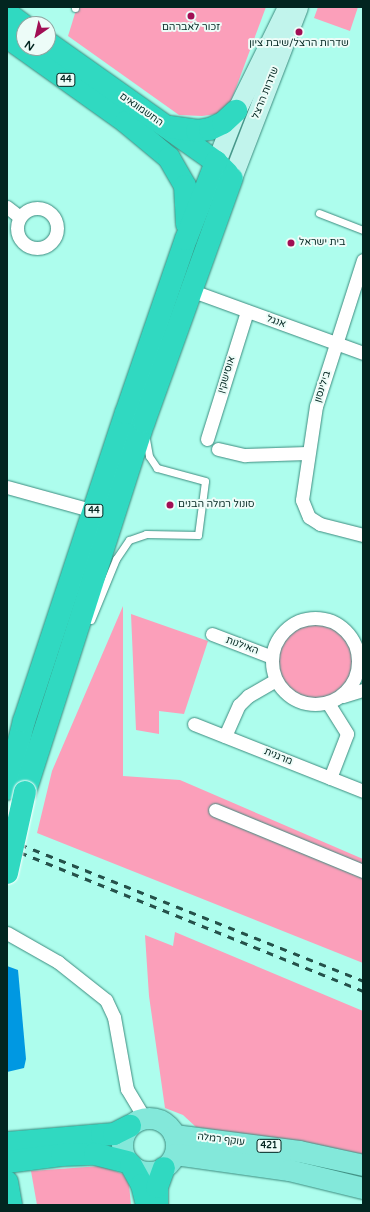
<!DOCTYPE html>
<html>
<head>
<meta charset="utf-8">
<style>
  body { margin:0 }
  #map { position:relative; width:370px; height:1212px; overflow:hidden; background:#adfded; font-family:"Varela Round","Noto Sans Hebrew",sans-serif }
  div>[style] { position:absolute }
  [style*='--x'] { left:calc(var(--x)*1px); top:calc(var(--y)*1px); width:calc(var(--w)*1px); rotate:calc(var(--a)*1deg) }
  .green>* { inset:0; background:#fb9fba }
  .round { border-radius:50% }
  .water>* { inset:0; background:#0098e2 }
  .roads { filter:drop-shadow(0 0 1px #3c8c7f) drop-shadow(0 0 1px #3c8c7f) }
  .lane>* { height:7px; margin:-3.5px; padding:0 3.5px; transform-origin:3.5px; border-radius:3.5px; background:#fff }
  .street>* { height:13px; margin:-6.5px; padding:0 6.5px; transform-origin:6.5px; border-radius:6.5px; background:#fff }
  .street>.ring { margin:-6.5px; padding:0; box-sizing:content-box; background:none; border:13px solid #fff; border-radius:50% }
  .secondary>* { height:19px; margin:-9.5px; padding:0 9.5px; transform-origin:9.5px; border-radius:9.5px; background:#c1f4ec }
  .primary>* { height:21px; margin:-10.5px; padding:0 10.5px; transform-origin:10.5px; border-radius:10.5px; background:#83e8da }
  .primary>.ring { margin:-10.5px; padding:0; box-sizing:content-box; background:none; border:21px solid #83e8da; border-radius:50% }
  .highway>* { height:22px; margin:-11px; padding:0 11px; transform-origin:11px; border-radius:11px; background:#30d9c1 }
  .rail>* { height:3px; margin-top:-1.5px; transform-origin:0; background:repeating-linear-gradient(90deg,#25514a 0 7px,transparent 0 14px) }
  .bridges { filter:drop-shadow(0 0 1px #fff) drop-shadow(0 0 1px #fff) }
  .highway-bridge>* { height:22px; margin:-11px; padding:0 11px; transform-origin:11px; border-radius:11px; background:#30d9c1 }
  .dots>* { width:11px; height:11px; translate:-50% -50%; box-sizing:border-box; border:2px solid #edfcf8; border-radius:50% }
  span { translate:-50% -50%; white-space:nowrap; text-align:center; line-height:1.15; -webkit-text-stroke:4px #edfcf8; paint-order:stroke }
  .shield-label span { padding:1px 3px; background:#edfcf8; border:1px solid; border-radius:3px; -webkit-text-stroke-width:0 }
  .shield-label { font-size:9px; color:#022520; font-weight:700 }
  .poi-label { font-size:10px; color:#022520 }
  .left { translate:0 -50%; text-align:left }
  .street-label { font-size:10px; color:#022520 }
  .frame { position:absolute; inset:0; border:8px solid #022520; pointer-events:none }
  .north { position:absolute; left:16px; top:16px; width:40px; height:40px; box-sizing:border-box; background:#edfcf8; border:1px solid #8fa6a2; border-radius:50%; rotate:214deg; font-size:11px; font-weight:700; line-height:16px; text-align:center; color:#022520 }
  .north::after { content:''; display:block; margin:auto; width:14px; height:18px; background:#a10e54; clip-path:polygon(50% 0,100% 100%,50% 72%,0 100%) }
</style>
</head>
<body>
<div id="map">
  <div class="green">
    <i style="clip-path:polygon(77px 7px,266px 7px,230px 104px,217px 114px,202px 116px,179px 115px,68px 36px)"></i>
    <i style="clip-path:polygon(318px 7px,358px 7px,350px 31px,314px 18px)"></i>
    <i style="clip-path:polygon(123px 606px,123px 776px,180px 780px,363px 859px,363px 963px,37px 833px,52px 771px)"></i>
    <i style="clip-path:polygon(131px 614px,208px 641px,184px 714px,159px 711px,159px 734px,136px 730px)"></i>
    <i class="round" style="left:277px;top:623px;width:76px;height:76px"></i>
    <i style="clip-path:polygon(175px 932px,363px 1011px,363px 1154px,196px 1127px,183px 1115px,165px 1108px,149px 996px,145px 935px,173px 946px)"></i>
    <i style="clip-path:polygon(101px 1166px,123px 1174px,129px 1185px,131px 1205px,37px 1205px,31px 1171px)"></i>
  </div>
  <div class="water">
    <i style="clip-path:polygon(7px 966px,18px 970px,26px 1059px,24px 1068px,7px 1072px)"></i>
  </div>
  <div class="roads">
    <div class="lane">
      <i style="--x:75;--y:8;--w:1;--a:-90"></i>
      <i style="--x:319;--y:213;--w:47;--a:21.1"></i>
      <i style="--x:91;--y:620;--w:66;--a:-67.7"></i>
      <i style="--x:116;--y:559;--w:23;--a:-56"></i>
      <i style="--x:129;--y:540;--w:18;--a:-19"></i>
      <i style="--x:146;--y:534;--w:52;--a:1.1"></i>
      <i style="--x:198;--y:535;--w:54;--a:-82.6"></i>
      <i style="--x:205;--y:481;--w:50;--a:-164.8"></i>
      <i style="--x:157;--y:468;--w:14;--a:-124"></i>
      <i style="--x:149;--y:456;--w:17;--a:-100"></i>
    </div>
    <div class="street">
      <i style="--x:7;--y:207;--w:16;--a:38"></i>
      <i class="ring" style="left:17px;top:208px;width:27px;height:27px"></i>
      <i style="--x:363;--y:260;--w:153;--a:107.8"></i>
      <i style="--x:316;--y:406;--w:95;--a:98.5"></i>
      <i style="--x:302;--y:500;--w:18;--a:68"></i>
      <i style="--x:309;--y:517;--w:13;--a:32"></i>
      <i style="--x:320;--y:524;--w:44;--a:14.3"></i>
      <i style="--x:190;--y:290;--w:184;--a:20"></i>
      <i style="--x:207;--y:439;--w:134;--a:-72.6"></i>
      <i style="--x:218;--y:449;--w:28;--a:13"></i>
      <i style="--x:245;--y:455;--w:62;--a:-1.8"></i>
      <i style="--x:7;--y:487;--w:90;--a:15.4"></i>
      <i class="ring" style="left:272px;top:618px;width:73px;height:73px"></i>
      <i style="--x:212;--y:634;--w:64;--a:21"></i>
      <i style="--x:343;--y:696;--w:21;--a:-17"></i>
      <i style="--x:328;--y:703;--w:36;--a:58"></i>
      <i style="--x:347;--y:734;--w:47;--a:111.1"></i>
      <i style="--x:194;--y:724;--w:182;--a:21.6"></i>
      <i style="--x:225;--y:736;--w:34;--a:-66"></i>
      <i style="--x:239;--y:705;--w:13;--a:-45"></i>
      <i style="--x:248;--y:696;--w:32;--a:-30"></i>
      <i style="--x:215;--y:810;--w:160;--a:22.4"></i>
      <i style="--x:7;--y:933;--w:59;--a:29.6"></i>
      <i style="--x:58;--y:962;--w:61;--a:38.4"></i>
      <i style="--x:106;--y:1000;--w:19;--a:65"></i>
      <i style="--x:114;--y:1017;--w:73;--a:79.8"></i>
      <i style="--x:127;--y:1089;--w:35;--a:59"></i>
    </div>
    <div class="secondary">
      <i style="--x:216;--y:162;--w:55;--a:-68.6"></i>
      <i style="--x:236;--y:111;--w:116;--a:-63.9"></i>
      <i style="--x:232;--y:178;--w:183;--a:-68.9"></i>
    </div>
    <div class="primary">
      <i class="ring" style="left:122px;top:1118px;width:33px;height:33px"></i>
      <i style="--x:174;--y:1135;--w:126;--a:7.3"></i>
      <i style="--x:299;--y:1151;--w:66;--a:12.3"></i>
      <i style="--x:175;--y:1154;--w:115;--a:8"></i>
      <i style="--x:289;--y:1170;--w:76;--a:13.7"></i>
    </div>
    <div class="highway">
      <i style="--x:7;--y:13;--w:21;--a:37"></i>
      <i style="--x:7;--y:37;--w:146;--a:35.5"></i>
      <i style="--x:126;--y:122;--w:56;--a:39.9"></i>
      <i style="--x:169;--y:158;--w:32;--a:60"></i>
      <i style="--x:185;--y:186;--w:38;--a:87"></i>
      <i style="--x:48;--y:43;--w:206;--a:35.3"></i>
      <i style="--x:216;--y:162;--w:16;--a:45"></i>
      <i style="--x:170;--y:127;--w:27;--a:8"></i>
      <i style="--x:197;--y:131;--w:13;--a:-9"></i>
      <i style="--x:210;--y:129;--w:14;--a:-25"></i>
      <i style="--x:223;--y:123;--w:18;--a:-43"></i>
      <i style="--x:7;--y:789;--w:70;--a:-76"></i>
      <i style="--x:24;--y:721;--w:324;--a:-71.7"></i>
      <i style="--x:126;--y:413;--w:184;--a:-71"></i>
      <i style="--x:186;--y:239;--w:83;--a:-68.7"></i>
      <i style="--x:25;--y:792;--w:389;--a:-72.2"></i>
      <i style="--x:144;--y:422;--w:259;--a:-70.2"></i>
      <i style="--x:7;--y:1143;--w:95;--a:-4.8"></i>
      <i style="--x:102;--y:1135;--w:12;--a:-5"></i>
      <i style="--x:114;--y:1134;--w:18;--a:-27"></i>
      <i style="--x:7;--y:1162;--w:55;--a:-7.3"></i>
      <i style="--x:62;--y:1155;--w:33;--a:-2"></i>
      <i style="--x:95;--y:1154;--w:34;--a:14"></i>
      <i style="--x:131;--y:1165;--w:23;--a:61"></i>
      <i style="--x:142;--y:1185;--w:21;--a:76"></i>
      <i style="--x:7;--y:1182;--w:23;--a:80"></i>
      <i style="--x:157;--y:1205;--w:18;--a:-90"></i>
      <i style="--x:157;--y:1187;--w:20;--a:-70"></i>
    </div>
  </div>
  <div class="rail">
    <i style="--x:7;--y:839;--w:383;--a:21.7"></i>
    <i style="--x:7;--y:847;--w:384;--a:22"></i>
  </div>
  <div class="bridges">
    <div class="highway-bridge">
      <i style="--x:7;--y:873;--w:83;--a:-77.5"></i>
    </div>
  </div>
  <div class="dots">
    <i style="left:191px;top:16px;background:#a10e54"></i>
    <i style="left:299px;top:32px;background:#a10e54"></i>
    <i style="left:291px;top:243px;background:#a10e54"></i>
    <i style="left:170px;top:505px;background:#a10e54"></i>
  </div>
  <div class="shield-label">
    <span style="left:66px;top:80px">44</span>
    <span style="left:94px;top:511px">44</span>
    <span style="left:269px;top:1146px">421</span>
  </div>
  <div class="poi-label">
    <span style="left:191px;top:28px">זכור לאברהם</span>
    <span style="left:299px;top:44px">שדרות הרצל/שיבת ציון</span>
    <span class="left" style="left:299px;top:243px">בית ישראל</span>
    <span class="left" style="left:178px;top:505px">סונול רמלה הבנים</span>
  </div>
  <div class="street-label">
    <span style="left:266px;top:93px;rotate:-68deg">שדרות הרצל</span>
    <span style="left:141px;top:110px;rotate:35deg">החשמונאים</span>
    <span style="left:276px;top:322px;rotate:19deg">אנגל</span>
    <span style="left:227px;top:375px;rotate:-73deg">אוסישקין</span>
    <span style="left:323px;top:387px;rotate:-72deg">בילינסון</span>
    <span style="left:242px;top:646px;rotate:20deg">האילנות</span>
    <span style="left:278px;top:757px;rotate:22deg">מרגנית</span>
    <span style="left:221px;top:1140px;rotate:7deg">עוקף רמלה</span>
  </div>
  <div class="frame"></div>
  <div class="north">N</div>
</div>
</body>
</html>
